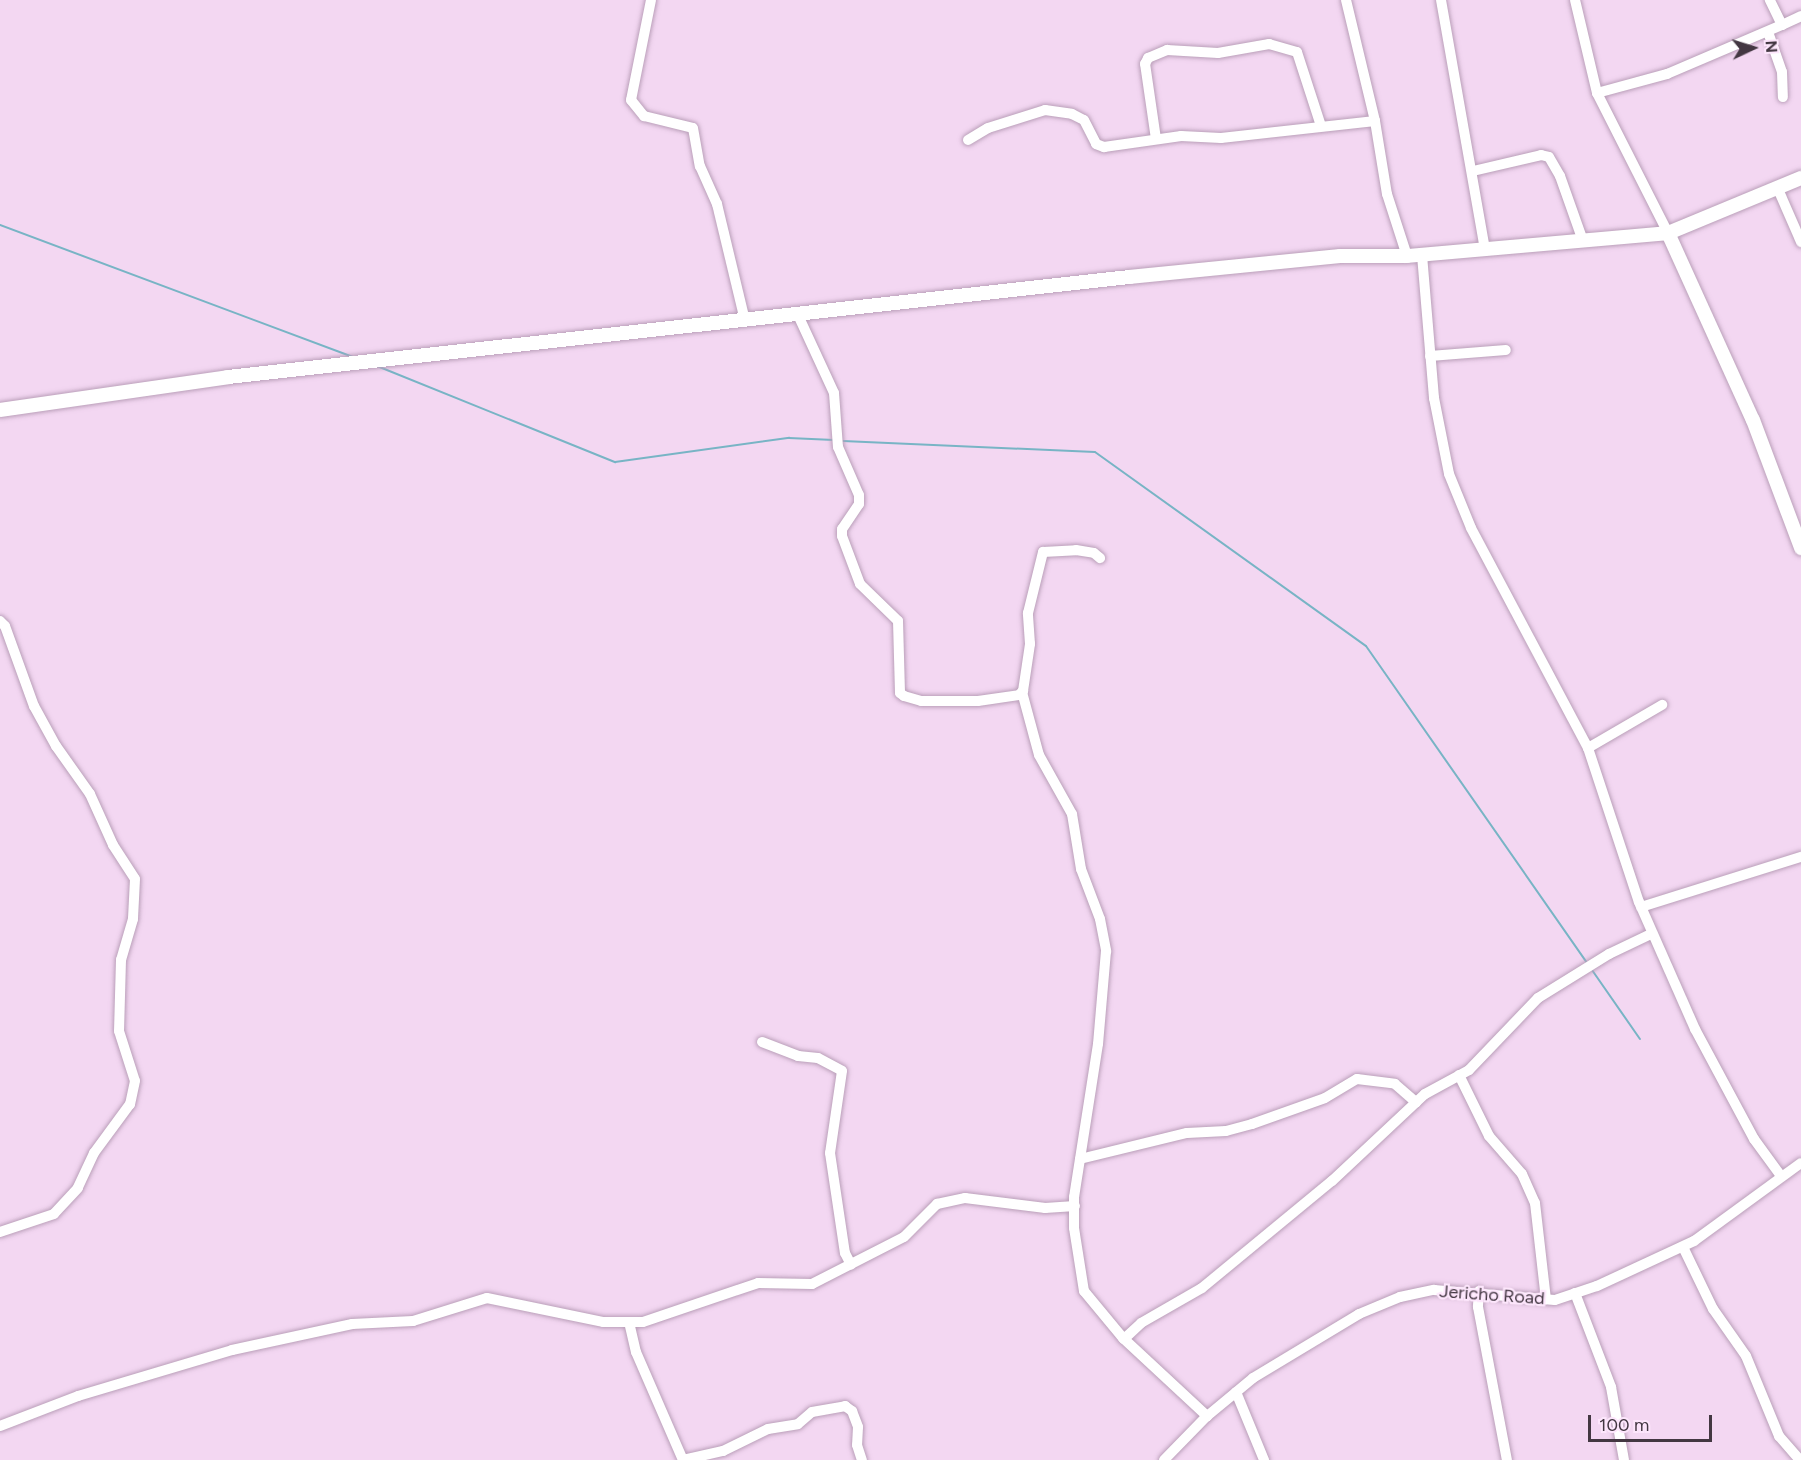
<!DOCTYPE html>
<html>
<head>
<meta charset="utf-8">
<style>
  body { margin:0 }
  #map { position:relative; width:1801px; height:1460px; overflow:hidden; background:#f3d7f2; font-family:Figtree,sans-serif }
  div>[style] { position:absolute }
  [style*='--x'] { left:calc(var(--x)*1px); top:calc(var(--y)*1px); width:calc(var(--w)*1px); rotate:calc(var(--a)*1deg) }
  .stream>* { height:2px; margin:-1px; padding:0 1px; transform-origin:1px; border-radius:1px; background:#78b4c5 }
  .roads { filter:drop-shadow(0 0 2px #ba9fb9) drop-shadow(0 0 2px #ba9fb9) }
  .minor>* { height:10px; margin:-5px; padding:0 5px; transform-origin:5px; border-radius:5px; background:#fff }
  .major>* { height:14px; margin:-7px; padding:0 7px; transform-origin:7px; border-radius:7px; background:#fff }
  span { translate:-50% -50%; white-space:nowrap; text-align:center; line-height:1.15; -webkit-text-stroke:4.5px #fde6fc; paint-order:stroke }
  .street-label { font-size:18px; color:#433742 }
  .north { position:absolute; left:1723px; top:18px; width:60px; height:60px; -webkit-text-stroke:4px #fde6fc; paint-order:stroke; rotate:86deg; font-size:16px; font-weight:700; line-height:24px; text-align:center; color:#433742 }
  .north::after { content:''; display:block; margin:auto; width:21px; height:27px; background:#433742; clip-path:polygon(50% 0,100% 100%,50% 72%,0 100%) }
  .scale { position:absolute; left:1588px; top:1415px; width:124px; height:27px; box-sizing:border-box; border:3px solid #433742; border-top:0; padding-left:8px; font-size:18px; line-height:21px; white-space:nowrap; color:#433742; -webkit-text-stroke:4px #fde6fc; paint-order:stroke }
</style>
</head>
<body>
<div id="map">
  <div class="stream">
    <i style="--x:0;--y:225;--w:379;--a:20.5"></i>
    <i style="--x:377;--y:366;--w:257;--a:22"></i>
    <i style="--x:615;--y:462;--w:176;--a:-7.9"></i>
    <i style="--x:789;--y:438;--w:45;--a:2.5"></i>
    <i style="--x:843;--y:441;--w:252;--a:2.5"></i>
    <i style="--x:1095;--y:452;--w:333;--a:35.6"></i>
    <i style="--x:1366;--y:646;--w:386;--a:55.1"></i>
    <i style="--x:1592;--y:970;--w:84;--a:55.2"></i>
  </div>
  <div class="roads">
    <div class="minor">
      <i style="--x:651;--y:0;--w:102;--a:101.3"></i>
      <i style="--x:631;--y:100;--w:21;--a:51"></i>
      <i style="--x:644;--y:116;--w:50;--a:13.8"></i>
      <i style="--x:693;--y:128;--w:39;--a:80"></i>
      <i style="--x:700;--y:166;--w:42;--a:65.9"></i>
      <i style="--x:717;--y:204;--w:120;--a:76.5"></i>
      <i style="--x:1346;--y:0;--w:124;--a:76.5"></i>
      <i style="--x:1375;--y:121;--w:74;--a:80.7"></i>
      <i style="--x:1387;--y:194;--w:65;--a:72.1"></i>
      <i style="--x:1441;--y:0;--w:254;--a:80"></i>
      <i style="--x:1575;--y:0;--w:96;--a:76.7"></i>
      <i style="--x:1597;--y:93;--w:157;--a:63.1"></i>
      <i style="--x:1782;--y:25;--w:21;--a:-25"></i>
      <i style="--x:1768;--y:32;--w:42;--a:70.7"></i>
      <i style="--x:1782;--y:72;--w:25;--a:88"></i>
      <i style="--x:1597;--y:93;--w:73;--a:-15.2"></i>
      <i style="--x:1667;--y:74;--w:125;--a:-23.1"></i>
      <i style="--x:1782;--y:25;--w:28;--a:-116"></i>
      <i style="--x:1156;--y:139;--w:76;--a:-98.3"></i>
      <i style="--x:1145;--y:64;--w:7;--a:-63"></i>
      <i style="--x:1148;--y:58;--w:21;--a:-23"></i>
      <i style="--x:1167;--y:50;--w:51;--a:3.4"></i>
      <i style="--x:1218;--y:53;--w:52;--a:-10"></i>
      <i style="--x:1269;--y:44;--w:29;--a:16"></i>
      <i style="--x:1297;--y:52;--w:78;--a:72"></i>
      <i style="--x:968;--y:140;--w:23;--a:-31"></i>
      <i style="--x:988;--y:128;--w:60;--a:-17.5"></i>
      <i style="--x:1045;--y:110;--w:27;--a:8"></i>
      <i style="--x:1072;--y:114;--w:13;--a:27"></i>
      <i style="--x:1084;--y:120;--w:27;--a:63"></i>
      <i style="--x:1096;--y:144;--w:9;--a:21"></i>
      <i style="--x:1104;--y:147;--w:78;--a:-8.1"></i>
      <i style="--x:1181;--y:136;--w:40;--a:2.9"></i>
      <i style="--x:1221;--y:138;--w:155;--a:-6.3"></i>
      <i style="--x:1473;--y:171;--w:70;--a:-13.2"></i>
      <i style="--x:1541;--y:155;--w:8;--a:14"></i>
      <i style="--x:1549;--y:157;--w:22;--a:60"></i>
      <i style="--x:1560;--y:176;--w:69;--a:70.5"></i>
      <i style="--x:1778;--y:189;--w:58;--a:66.5"></i>
      <i style="--x:1422;--y:255;--w:144;--a:85.2"></i>
      <i style="--x:1434;--y:398;--w:77;--a:78.8"></i>
      <i style="--x:1449;--y:474;--w:58;--a:67.8"></i>
      <i style="--x:1471;--y:528;--w:249;--a:62"></i>
      <i style="--x:1588;--y:748;--w:162;--a:71.7"></i>
      <i style="--x:1639;--y:902;--w:139;--a:66.2"></i>
      <i style="--x:1695;--y:1029;--w:125;--a:61.8"></i>
      <i style="--x:1754;--y:1139;--w:46;--a:53.9"></i>
      <i style="--x:798;--y:315;--w:86;--a:65.2"></i>
      <i style="--x:834;--y:393;--w:54;--a:85.8"></i>
      <i style="--x:838;--y:447;--w:52;--a:66.4"></i>
      <i style="--x:859;--y:495;--w:9;--a:90"></i>
      <i style="--x:859;--y:504;--w:30;--a:124"></i>
      <i style="--x:842;--y:529;--w:7;--a:90"></i>
      <i style="--x:842;--y:536;--w:51;--a:69.4"></i>
      <i style="--x:860;--y:584;--w:53;--a:44.2"></i>
      <i style="--x:898;--y:621;--w:72;--a:88.4"></i>
      <i style="--x:900;--y:693;--w:5;--a:37"></i>
      <i style="--x:904;--y:696;--w:18;--a:16"></i>
      <i style="--x:921;--y:701;--w:57;--a:0"></i>
      <i style="--x:978;--y:701;--w:41;--a:-8.3"></i>
      <i style="--x:1019;--y:695;--w:6;--a:-45"></i>
      <i style="--x:1023;--y:691;--w:48;--a:-81.5"></i>
      <i style="--x:1030;--y:644;--w:31;--a:-94"></i>
      <i style="--x:1028;--y:613;--w:63;--a:-76.2"></i>
      <i style="--x:1043;--y:552;--w:33;--a:-3"></i>
      <i style="--x:1076;--y:550;--w:18;--a:9"></i>
      <i style="--x:1094;--y:553;--w:8;--a:40"></i>
      <i style="--x:1430;--y:356;--w:76;--a:-4.5"></i>
      <i style="--x:0;--y:621;--w:7;--a:45"></i>
      <i style="--x:5;--y:626;--w:85;--a:70.1"></i>
      <i style="--x:34;--y:706;--w:46;--a:61.2"></i>
      <i style="--x:56;--y:746;--w:59;--a:54.7"></i>
      <i style="--x:90;--y:794;--w:56;--a:65.7"></i>
      <i style="--x:113;--y:845;--w:40;--a:57.1"></i>
      <i style="--x:135;--y:879;--w:40;--a:92.9"></i>
      <i style="--x:133;--y:919;--w:43;--a:106.3"></i>
      <i style="--x:121;--y:960;--w:71;--a:91.6"></i>
      <i style="--x:119;--y:1031;--w:52;--a:72.3"></i>
      <i style="--x:135;--y:1081;--w:24;--a:102"></i>
      <i style="--x:130;--y:1104;--w:61;--a:126.3"></i>
      <i style="--x:94;--y:1153;--w:38;--a:115"></i>
      <i style="--x:78;--y:1188;--w:35;--a:133"></i>
      <i style="--x:54;--y:1214;--w:57;--a:161.6"></i>
      <i style="--x:1022;--y:692;--w:65;--a:74.9"></i>
      <i style="--x:1039;--y:755;--w:68;--a:60.8"></i>
      <i style="--x:1072;--y:814;--w:56;--a:80.7"></i>
      <i style="--x:1081;--y:869;--w:53;--a:69.2"></i>
      <i style="--x:1100;--y:919;--w:33;--a:79"></i>
      <i style="--x:1106;--y:951;--w:93;--a:94.9"></i>
      <i style="--x:1098;--y:1044;--w:155;--a:98.9"></i>
      <i style="--x:1074;--y:1197;--w:31;--a:90"></i>
      <i style="--x:1074;--y:1228;--w:64;--a:81"></i>
      <i style="--x:1084;--y:1291;--w:61;--a:50.3"></i>
      <i style="--x:1123;--y:1338;--w:115;--a:42.9"></i>
      <i style="--x:1588;--y:748;--w:86;--a:-30.2"></i>
      <i style="--x:1641;--y:907;--w:168;--a:-17.4"></i>
      <i style="--x:762;--y:1042;--w:39;--a:21"></i>
      <i style="--x:798;--y:1056;--w:20;--a:6"></i>
      <i style="--x:818;--y:1058;--w:27;--a:28"></i>
      <i style="--x:842;--y:1071;--w:83;--a:98.3"></i>
      <i style="--x:830;--y:1153;--w:101;--a:81.5"></i>
      <i style="--x:845;--y:1253;--w:13;--a:63"></i>
      <i style="--x:1459;--y:1075;--w:68;--a:63.8"></i>
      <i style="--x:1489;--y:1136;--w:50;--a:49"></i>
      <i style="--x:1522;--y:1174;--w:32;--a:66"></i>
      <i style="--x:1535;--y:1203;--w:97;--a:83.5"></i>
      <i style="--x:1080;--y:1159;--w:110;--a:-13.7"></i>
      <i style="--x:1187;--y:1133;--w:39;--a:-3"></i>
      <i style="--x:1226;--y:1131;--w:27;--a:-15"></i>
      <i style="--x:1252;--y:1124;--w:77;--a:-19.6"></i>
      <i style="--x:1325;--y:1098;--w:37;--a:-31"></i>
      <i style="--x:1357;--y:1079;--w:38;--a:7"></i>
      <i style="--x:1395;--y:1084;--w:28;--a:41"></i>
      <i style="--x:1683;--y:1247;--w:69;--a:64.2"></i>
      <i style="--x:1713;--y:1309;--w:57;--a:54.9"></i>
      <i style="--x:1746;--y:1356;--w:87;--a:67.6"></i>
      <i style="--x:1779;--y:1436;--w:32;--a:49"></i>
      <i style="--x:1479;--y:1291;--w:16;--a:94"></i>
      <i style="--x:1478;--y:1307;--w:156;--a:79.3"></i>
      <i style="--x:1575;--y:1293;--w:101;--a:69"></i>
      <i style="--x:1611;--y:1387;--w:74;--a:79.9"></i>
      <i style="--x:629;--y:1322;--w:31;--a:77"></i>
      <i style="--x:636;--y:1352;--w:118;--a:66.5"></i>
      <i style="--x:1124;--y:1339;--w:23;--a:-43"></i>
      <i style="--x:1141;--y:1323;--w:70;--a:-29.8"></i>
      <i style="--x:1202;--y:1288;--w:168;--a:-39.5"></i>
      <i style="--x:1332;--y:1181;--w:127;--a:-43.1"></i>
      <i style="--x:1425;--y:1094;--w:50;--a:-28.6"></i>
      <i style="--x:1469;--y:1070;--w:100;--a:-46.2"></i>
      <i style="--x:1538;--y:998;--w:84;--a:-31.8"></i>
      <i style="--x:1609;--y:954;--w:47;--a:-25.5"></i>
      <i style="--x:1236;--y:1392;--w:74;--a:67.6"></i>
      <i style="--x:0;--y:1426;--w:84;--a:-21"></i>
      <i style="--x:78;--y:1396;--w:161;--a:-16.6"></i>
      <i style="--x:232;--y:1350;--w:123;--a:-12.2"></i>
      <i style="--x:352;--y:1324;--w:61;--a:-2.8"></i>
      <i style="--x:413;--y:1321;--w:77;--a:-17.3"></i>
      <i style="--x:487;--y:1298;--w:118;--a:11.7"></i>
      <i style="--x:603;--y:1322;--w:40;--a:0"></i>
      <i style="--x:643;--y:1322;--w:121;--a:-18.7"></i>
      <i style="--x:758;--y:1283;--w:54;--a:1.1"></i>
      <i style="--x:812;--y:1284;--w:103;--a:-27.1"></i>
      <i style="--x:904;--y:1237;--w:47;--a:-45"></i>
      <i style="--x:937;--y:1204;--w:29;--a:-12"></i>
      <i style="--x:965;--y:1198;--w:81;--a:7.1"></i>
      <i style="--x:1045;--y:1208;--w:30;--a:-4"></i>
      <i style="--x:683;--y:1460;--w:41;--a:-12.7"></i>
      <i style="--x:723;--y:1451;--w:50;--a:-26.1"></i>
      <i style="--x:768;--y:1429;--w:30;--a:-9"></i>
      <i style="--x:798;--y:1424;--w:18;--a:-41"></i>
      <i style="--x:812;--y:1412;--w:34;--a:-10"></i>
      <i style="--x:845;--y:1406;--w:9;--a:36"></i>
      <i style="--x:852;--y:1411;--w:17;--a:69"></i>
      <i style="--x:858;--y:1427;--w:18;--a:93"></i>
      <i style="--x:857;--y:1445;--w:16;--a:72"></i>
      <i style="--x:1164;--y:1460;--w:60;--a:-45.7"></i>
      <i style="--x:1206;--y:1417;--w:61;--a:-39.7"></i>
      <i style="--x:1253;--y:1378;--w:124;--a:-31.1"></i>
      <i style="--x:1359;--y:1314;--w:44;--a:-22.5"></i>
      <i style="--x:1400;--y:1297;--w:35;--a:-12"></i>
      <i style="--x:1434;--y:1290;--w:121;--a:4.7"></i>
      <i style="--x:1555;--y:1300;--w:44;--a:-18.4"></i>
      <i style="--x:1597;--y:1286;--w:107;--a:-24.9"></i>
      <i style="--x:1694;--y:1241;--w:132;--a:-36.1"></i>
    </div>
    <div class="major">
      <i style="--x:1668;--y:233;--w:205;--a:65.6"></i>
      <i style="--x:1753;--y:420;--w:137;--a:69.4"></i>
      <i style="--x:0;--y:410;--w:230;--a:-8.2"></i>
      <i style="--x:228;--y:377;--w:907;--a:-6.33"></i>
      <i style="--x:1129;--y:277;--w:212;--a:-5.7"></i>
      <i style="--x:1340;--y:256;--w:67;--a:0"></i>
      <i style="--x:1407;--y:256;--w:262;--a:-5"></i>
      <i style="--x:1668;--y:233;--w:144;--a:-22.5"></i>
    </div>
  </div>
  <div class="street-label">
    <span style="left:1492px;top:1295px;rotate:4deg">Jericho Road</span>
  </div>
  <div class="north">N</div>
  <div class="scale">100 m</div>
</div>
</body>
</html>
